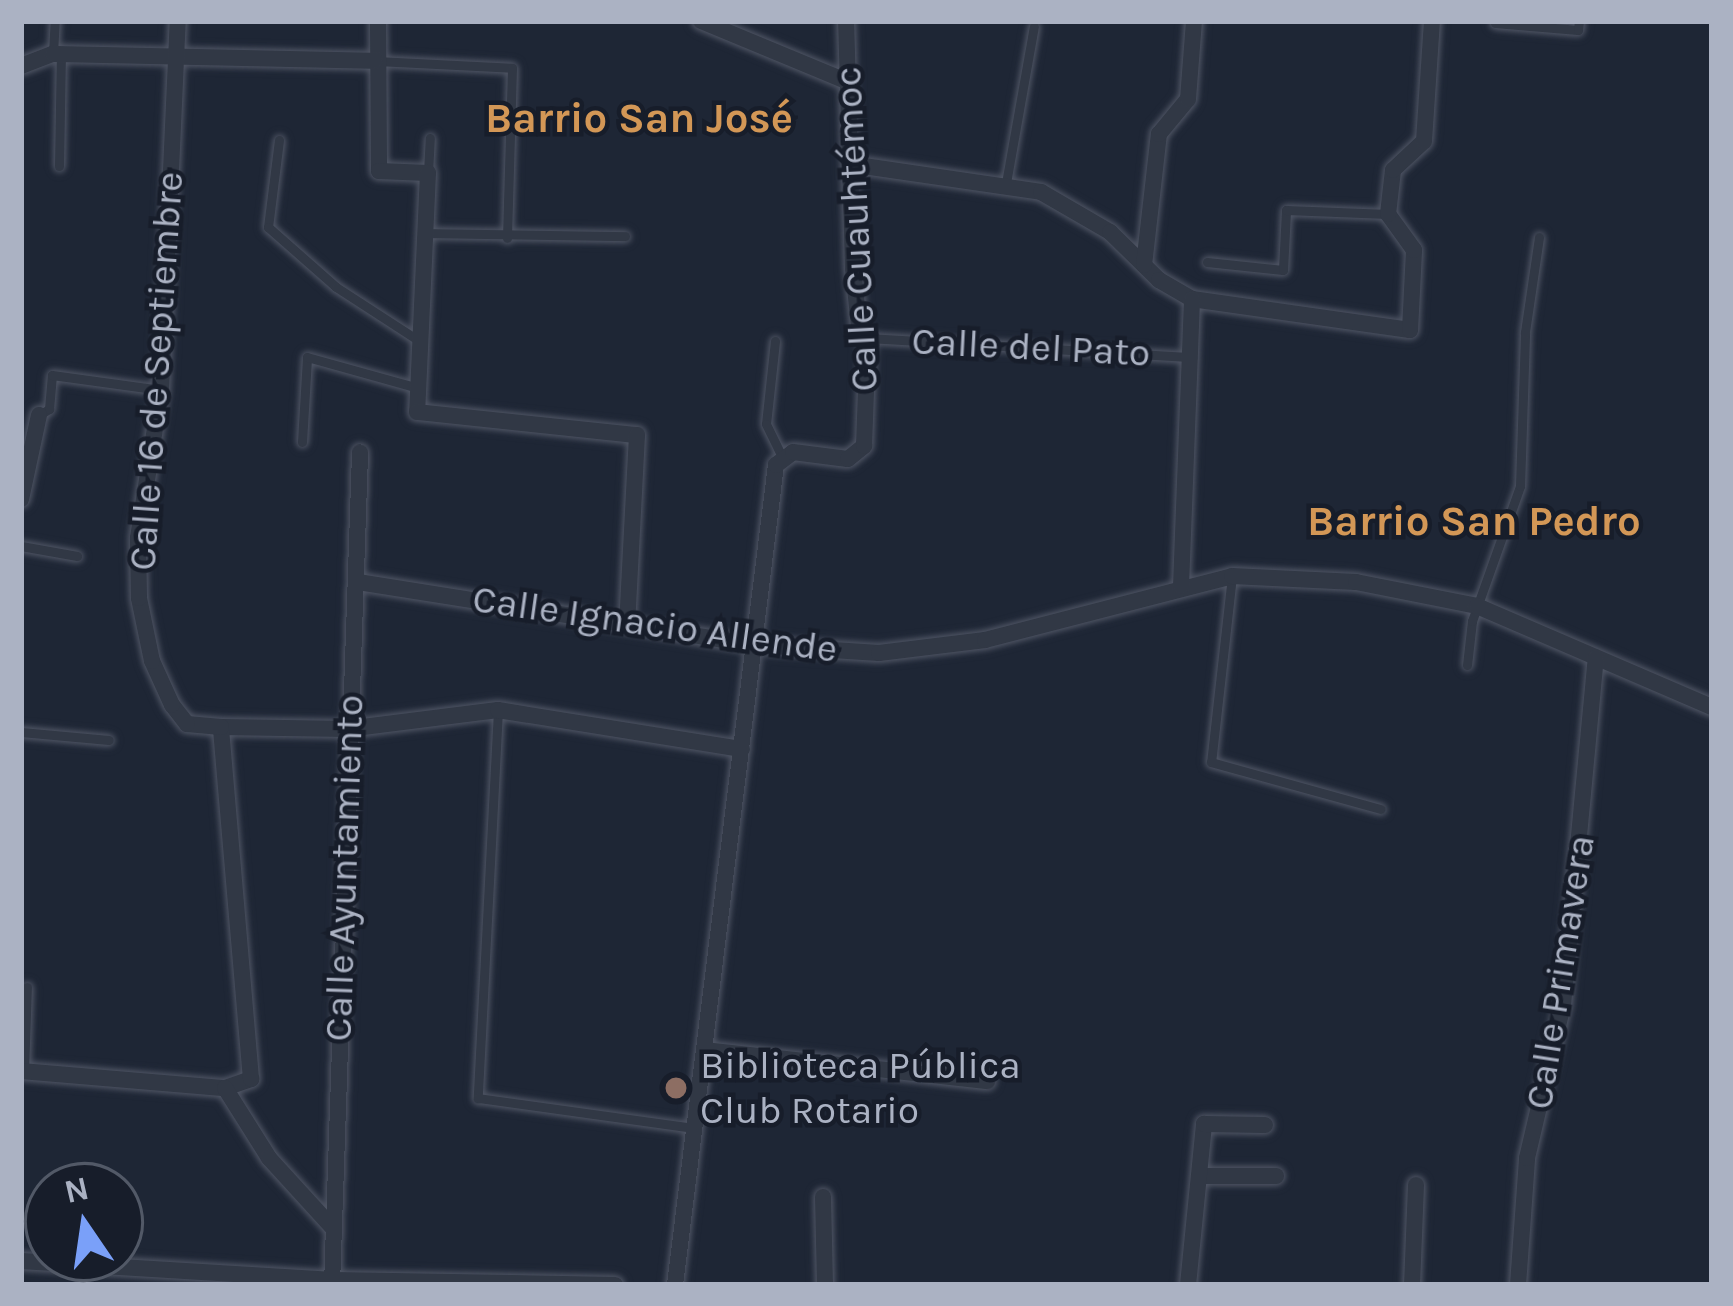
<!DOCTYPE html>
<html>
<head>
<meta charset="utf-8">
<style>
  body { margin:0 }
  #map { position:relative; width:1733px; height:1306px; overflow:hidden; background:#1e2635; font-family:Karla,sans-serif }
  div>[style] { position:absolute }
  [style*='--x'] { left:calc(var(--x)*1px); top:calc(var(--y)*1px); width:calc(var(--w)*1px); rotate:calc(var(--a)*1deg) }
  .roads { filter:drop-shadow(0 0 3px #4f5564) drop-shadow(0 0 3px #4f5564) }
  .lane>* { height:9px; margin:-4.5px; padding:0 4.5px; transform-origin:4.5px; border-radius:4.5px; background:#313845 }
  .street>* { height:16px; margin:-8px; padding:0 8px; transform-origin:8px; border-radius:8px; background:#313845 }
  .dots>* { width:33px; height:33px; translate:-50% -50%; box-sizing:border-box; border:6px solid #171d2a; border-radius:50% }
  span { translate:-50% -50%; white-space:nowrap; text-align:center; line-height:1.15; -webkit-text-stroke:9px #171d2a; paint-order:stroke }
  .street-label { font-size:39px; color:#abb2c3 }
  .poi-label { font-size:39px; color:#abb2c3 }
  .left { translate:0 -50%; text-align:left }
  .neighbourhood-label { font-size:42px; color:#d39756; font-weight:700 }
  .frame { position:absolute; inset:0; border:24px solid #abb2c3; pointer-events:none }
  .north { position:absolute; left:24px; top:1162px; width:120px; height:120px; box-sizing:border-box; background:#171d2a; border:3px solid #525967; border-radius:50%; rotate:347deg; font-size:33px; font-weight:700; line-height:48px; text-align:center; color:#abb2c3 }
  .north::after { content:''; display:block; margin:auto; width:42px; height:54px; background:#7aa0f9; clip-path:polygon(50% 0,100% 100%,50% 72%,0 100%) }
</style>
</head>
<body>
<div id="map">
  <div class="roads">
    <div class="lane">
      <i style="--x:1495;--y:23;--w:83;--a:4.8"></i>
      <i style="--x:1578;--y:30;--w:9;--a:-84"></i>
      <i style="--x:53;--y:54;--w:33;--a:-87"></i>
      <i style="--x:376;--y:61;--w:136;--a:2.9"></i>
      <i style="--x:512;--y:68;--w:170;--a:91.7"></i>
      <i style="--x:279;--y:140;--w:88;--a:97.2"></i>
      <i style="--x:268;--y:227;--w:91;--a:41.4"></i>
      <i style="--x:336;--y:287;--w:98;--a:32.9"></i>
      <i style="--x:59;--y:166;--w:112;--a:-89"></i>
      <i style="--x:428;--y:173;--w:35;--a:-87"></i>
      <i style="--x:1006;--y:183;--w:159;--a:-79.9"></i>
      <i style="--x:426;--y:233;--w:199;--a:0.9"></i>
      <i style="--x:1207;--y:262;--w:76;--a:6"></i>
      <i style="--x:1283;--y:270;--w:60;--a:-87.1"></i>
      <i style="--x:1286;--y:210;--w:102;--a:2.2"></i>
      <i style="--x:868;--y:338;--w:325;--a:3.4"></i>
      <i style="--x:775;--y:341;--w:83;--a:96.2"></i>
      <i style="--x:766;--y:424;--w:34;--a:64"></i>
      <i style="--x:39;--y:415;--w:12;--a:-31"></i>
      <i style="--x:49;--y:409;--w:34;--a:-85"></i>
      <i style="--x:52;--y:375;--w:110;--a:7.8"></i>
      <i style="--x:302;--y:442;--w:85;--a:-86.6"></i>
      <i style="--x:307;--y:357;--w:115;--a:15.6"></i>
      <i style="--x:21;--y:546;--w:57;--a:10.1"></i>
      <i style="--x:1232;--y:576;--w:187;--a:96.4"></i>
      <i style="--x:1211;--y:762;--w:176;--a:15.5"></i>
      <i style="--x:1467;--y:665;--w:44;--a:-83.5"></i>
      <i style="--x:1472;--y:621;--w:143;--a:-70.4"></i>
      <i style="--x:1520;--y:486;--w:154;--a:-88.1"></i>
      <i style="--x:1525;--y:332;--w:96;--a:-81.6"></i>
      <i style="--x:498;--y:710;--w:389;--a:93"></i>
      <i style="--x:478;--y:1098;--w:217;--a:7.9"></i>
      <i style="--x:21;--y:732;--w:88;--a:5.2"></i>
      <i style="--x:24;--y:1071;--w:84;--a:-88"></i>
    </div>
    <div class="street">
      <i style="--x:378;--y:21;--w:150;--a:89.6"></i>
      <i style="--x:379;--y:171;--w:49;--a:2.3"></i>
      <i style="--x:428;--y:173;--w:239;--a:92.6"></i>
      <i style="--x:417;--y:412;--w:221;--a:6"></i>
      <i style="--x:637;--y:435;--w:188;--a:93"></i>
      <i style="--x:701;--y:21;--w:159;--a:22.5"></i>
      <i style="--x:21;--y:66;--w:34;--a:-21"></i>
      <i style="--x:53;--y:54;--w:322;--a:1.2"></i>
      <i style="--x:850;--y:164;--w:193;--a:8.3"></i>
      <i style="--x:1041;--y:192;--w:80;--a:30.1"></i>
      <i style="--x:1110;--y:232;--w:69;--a:44.4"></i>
      <i style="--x:1159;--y:280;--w:38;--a:30"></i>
      <i style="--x:1192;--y:299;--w:220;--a:8.1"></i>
      <i style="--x:1410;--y:330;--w:80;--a:-87.1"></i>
      <i style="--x:1414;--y:250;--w:44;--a:-125.8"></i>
      <i style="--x:1388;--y:214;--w:44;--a:-83.5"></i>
      <i style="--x:1393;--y:170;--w:42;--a:-43.1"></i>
      <i style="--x:1424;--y:141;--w:120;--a:-86.2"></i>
      <i style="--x:1144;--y:265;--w:132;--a:-83.5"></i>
      <i style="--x:1159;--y:134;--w:45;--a:-50.4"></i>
      <i style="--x:1188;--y:99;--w:78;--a:-85.6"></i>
      <i style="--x:21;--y:499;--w:86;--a:-77.9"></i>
      <i style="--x:358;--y:582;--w:403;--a:9"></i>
      <i style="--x:756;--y:645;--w:123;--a:3.7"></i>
      <i style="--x:879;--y:653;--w:107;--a:-7"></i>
      <i style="--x:985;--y:640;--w:255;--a:-14.5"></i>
      <i style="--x:1232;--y:576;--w:124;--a:2.8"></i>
      <i style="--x:1356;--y:582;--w:123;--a:11.2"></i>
      <i style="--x:1477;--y:606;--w:256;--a:23.3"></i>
      <i style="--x:1181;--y:586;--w:287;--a:-87.8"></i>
      <i style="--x:221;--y:727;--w:126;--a:0.9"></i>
      <i style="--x:347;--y:729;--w:152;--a:-7.2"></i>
      <i style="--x:498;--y:710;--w:247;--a:9.1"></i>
      <i style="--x:705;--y:1050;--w:284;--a:6.3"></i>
      <i style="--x:21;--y:1071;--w:205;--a:4.8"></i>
      <i style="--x:225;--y:1088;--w:28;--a:-19"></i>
      <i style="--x:251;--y:1079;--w:353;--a:-94.9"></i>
      <i style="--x:221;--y:727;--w:34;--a:-175"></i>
      <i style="--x:187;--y:724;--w:24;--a:-128"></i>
      <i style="--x:172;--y:705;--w:48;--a:-114.4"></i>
      <i style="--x:152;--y:661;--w:64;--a:-101.7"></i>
      <i style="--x:139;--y:598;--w:60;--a:-91"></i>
      <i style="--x:138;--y:538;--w:150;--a:-81.2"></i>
      <i style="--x:161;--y:390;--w:369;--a:-87.4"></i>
      <i style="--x:225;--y:1088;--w:83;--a:57.8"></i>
      <i style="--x:269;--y:1158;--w:95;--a:47.6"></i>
      <i style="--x:1200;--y:1176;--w:76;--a:0"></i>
      <i style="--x:823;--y:1197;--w:88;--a:88.7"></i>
      <i style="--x:21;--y:1261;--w:313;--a:3.5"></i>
      <i style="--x:333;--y:1280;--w:282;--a:1"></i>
      <i style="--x:332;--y:1285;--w:833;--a:-88.07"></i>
      <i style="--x:675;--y:1285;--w:826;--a:-82.98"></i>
      <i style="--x:776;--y:465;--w:21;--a:-37"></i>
      <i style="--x:793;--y:452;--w:55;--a:7.3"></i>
      <i style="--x:848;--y:459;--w:21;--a:-39"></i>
      <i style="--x:864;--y:446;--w:108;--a:-87.9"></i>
      <i style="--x:868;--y:338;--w:15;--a:-127"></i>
      <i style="--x:859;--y:326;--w:58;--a:-95.9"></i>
      <i style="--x:853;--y:268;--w:247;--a:-91.6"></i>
      <i style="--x:1188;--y:1285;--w:162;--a:-84.3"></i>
      <i style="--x:1204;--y:1124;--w:61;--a:0.9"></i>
      <i style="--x:1412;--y:1285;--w:100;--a:-87.7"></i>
      <i style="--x:1518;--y:1285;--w:127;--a:-85.9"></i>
      <i style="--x:1527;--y:1158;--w:157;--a:-76.8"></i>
      <i style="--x:1563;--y:1005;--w:349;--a:-84.6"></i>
    </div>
  </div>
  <div class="dots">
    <i style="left:676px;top:1088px;background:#8d6e63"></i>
  </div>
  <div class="street-label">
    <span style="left:856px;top:229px;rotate:-93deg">Calle Cuauhtémoc</span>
    <span style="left:1031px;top:347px;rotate:3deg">Calle del Pato</span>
    <span style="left:156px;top:371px;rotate:-86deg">Calle 16 de Septiembre</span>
    <span style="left:655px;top:624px;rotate:8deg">Calle Ignacio Allende</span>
    <span style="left:344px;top:868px;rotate:-88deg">Calle Ayuntamiento</span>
    <span style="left:1560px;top:972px;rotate:-81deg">Calle Primavera</span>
  </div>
  <div class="poi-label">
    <span class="left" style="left:700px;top:1088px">Biblioteca Pública<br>Club Rotario</span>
  </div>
  <div class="neighbourhood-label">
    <span style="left:639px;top:118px">Barrio San José</span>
    <span style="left:1474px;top:521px">Barrio San Pedro</span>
  </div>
  <div class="frame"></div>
  <div class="north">N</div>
</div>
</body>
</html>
